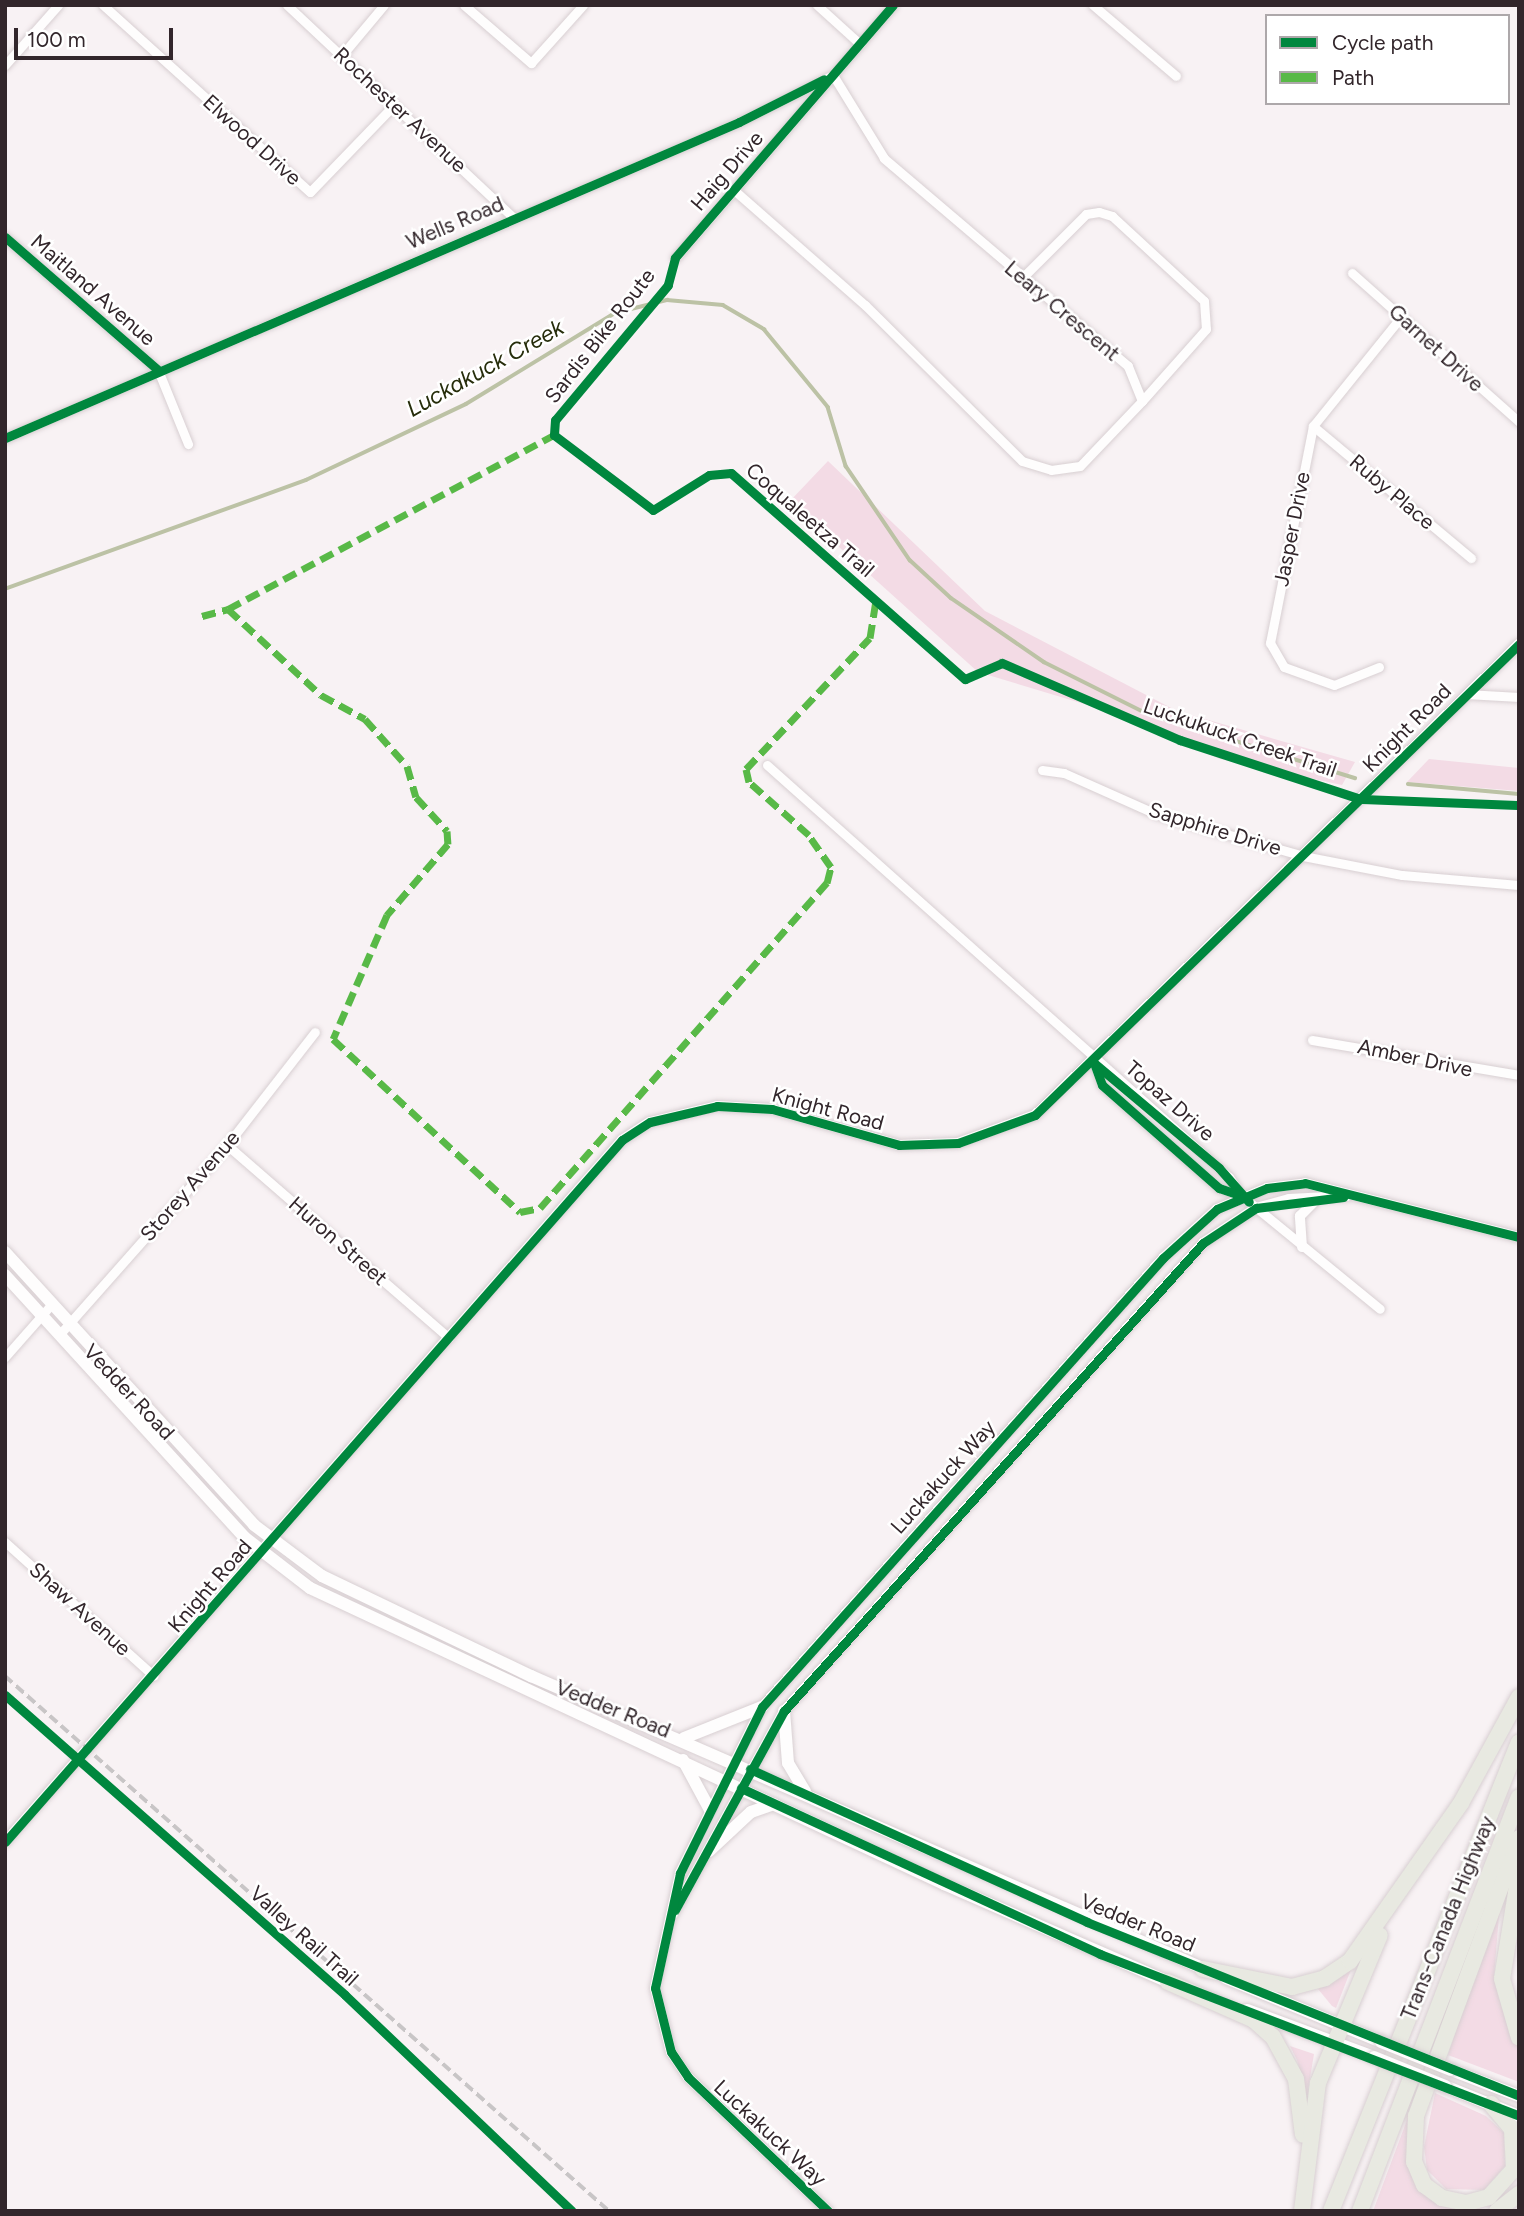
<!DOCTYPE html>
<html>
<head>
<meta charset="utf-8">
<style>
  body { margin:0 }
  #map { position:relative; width:1524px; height:2216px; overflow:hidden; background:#f8f2f4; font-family:Figtree,sans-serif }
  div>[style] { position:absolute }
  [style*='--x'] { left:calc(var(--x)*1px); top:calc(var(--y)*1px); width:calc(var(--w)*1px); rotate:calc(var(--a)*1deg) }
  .green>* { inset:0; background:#f3dbe5 }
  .stream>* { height:3.5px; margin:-1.75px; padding:0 1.75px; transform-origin:1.75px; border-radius:1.75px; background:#bcc2a5 }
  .roads { filter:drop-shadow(0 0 2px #d8cfd2) drop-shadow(0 0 2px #d8cfd2) }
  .minor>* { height:9px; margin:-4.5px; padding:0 4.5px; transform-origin:4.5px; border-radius:4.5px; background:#fefdfd }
  .tertiary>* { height:10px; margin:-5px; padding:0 5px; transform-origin:5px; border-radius:5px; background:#fefdfd }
  .secondary>* { height:12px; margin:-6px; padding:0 6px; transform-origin:6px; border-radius:6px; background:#fefdfd }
  .motorway>* { height:16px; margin:-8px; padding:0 8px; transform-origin:8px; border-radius:8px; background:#e8e9e1 }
  .rail>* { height:3.5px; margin-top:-1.75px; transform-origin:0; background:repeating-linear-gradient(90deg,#c8c5c6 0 10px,transparent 0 15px) }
  .bridges { filter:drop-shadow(0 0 2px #d8cfd2) drop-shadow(0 0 2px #d8cfd2) }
  .secondary-bridge>* { height:12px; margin:-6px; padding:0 6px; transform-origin:6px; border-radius:6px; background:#fefdfd }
  .quiet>* { height:7px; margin-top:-3.5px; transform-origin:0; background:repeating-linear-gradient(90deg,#58b947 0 14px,transparent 0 21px) }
  .cycleway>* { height:9px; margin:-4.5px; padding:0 4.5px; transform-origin:4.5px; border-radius:4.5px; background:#00873e }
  span { translate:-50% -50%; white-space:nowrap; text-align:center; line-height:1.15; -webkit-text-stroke:5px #fff; paint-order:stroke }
  .street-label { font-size:21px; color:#32262b }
  .water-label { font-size:23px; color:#262d0b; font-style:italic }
  .frame { position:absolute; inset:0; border:7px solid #32262b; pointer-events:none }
  .legend { position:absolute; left:1265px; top:14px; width:245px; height:91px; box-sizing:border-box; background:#fff; border:2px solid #ada8aa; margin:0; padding:9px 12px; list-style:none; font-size:21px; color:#32262b }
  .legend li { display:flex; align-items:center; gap:14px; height:35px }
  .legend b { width:35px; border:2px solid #ada8aa }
  .scale { position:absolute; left:14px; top:28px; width:159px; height:32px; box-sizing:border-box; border:4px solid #32262b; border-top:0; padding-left:9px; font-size:21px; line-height:24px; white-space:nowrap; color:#32262b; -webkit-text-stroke:5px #fff; paint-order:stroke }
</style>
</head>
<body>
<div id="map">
  <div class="green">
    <i style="clip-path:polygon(828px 461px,985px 611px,1177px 711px,1355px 762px,1342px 785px,1220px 759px,1114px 713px,978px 672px,789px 502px)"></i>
    <i style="clip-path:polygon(1429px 759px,1519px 768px,1519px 791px,1407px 782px)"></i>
    <i style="clip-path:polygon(1501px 1891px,1494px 1977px,1519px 2050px,1519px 2082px,1448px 2055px)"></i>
    <i style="clip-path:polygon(1352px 1967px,1336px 2008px,1332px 2006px,1318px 1989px)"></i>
    <i style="clip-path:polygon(1290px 2046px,1314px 2054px,1307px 2096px,1297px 2060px)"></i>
    <i style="clip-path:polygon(1435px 2093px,1486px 2116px,1504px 2133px,1505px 2166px,1484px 2190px,1446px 2189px,1427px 2170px,1424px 2147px)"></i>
    <i style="clip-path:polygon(1413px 2104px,1409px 2132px,1439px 2204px,1472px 2211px,1373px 2211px)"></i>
  </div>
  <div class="stream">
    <i style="--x:5;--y:589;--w:320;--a:-19.9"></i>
    <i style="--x:306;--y:480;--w:177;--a:-25.4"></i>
    <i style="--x:466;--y:404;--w:175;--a:-31.4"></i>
    <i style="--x:615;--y:313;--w:54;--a:-14"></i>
    <i style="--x:667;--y:300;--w:56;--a:5.1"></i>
    <i style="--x:723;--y:305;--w:48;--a:30.3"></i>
    <i style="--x:764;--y:329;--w:101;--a:50.6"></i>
    <i style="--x:828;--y:407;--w:62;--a:73"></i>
    <i style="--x:846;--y:466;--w:114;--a:55.8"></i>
    <i style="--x:910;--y:560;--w:56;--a:42.8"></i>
    <i style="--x:951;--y:598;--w:113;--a:34.5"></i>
    <i style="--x:1044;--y:662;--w:114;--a:26.6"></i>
    <i style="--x:1146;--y:713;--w:219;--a:17.3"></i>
    <i style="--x:1408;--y:784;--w:111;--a:5.1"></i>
  </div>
  <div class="roads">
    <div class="minor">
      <i style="--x:103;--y:5;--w:279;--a:42.1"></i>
      <i style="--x:310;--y:192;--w:121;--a:-46"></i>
      <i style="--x:287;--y:5;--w:310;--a:43.2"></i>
      <i style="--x:464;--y:5;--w:89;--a:40.9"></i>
      <i style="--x:531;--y:63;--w:78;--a:-48.1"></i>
      <i style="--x:817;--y:5;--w:58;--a:42.2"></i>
      <i style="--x:1093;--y:5;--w:109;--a:40.5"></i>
      <i style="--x:342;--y:55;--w:65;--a:-50"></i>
      <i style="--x:5;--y:65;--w:80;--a:-48.5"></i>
      <i style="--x:734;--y:190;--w:174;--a:41.3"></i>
      <i style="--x:865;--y:305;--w:221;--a:44.8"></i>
      <i style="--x:1022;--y:461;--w:30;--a:17"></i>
      <i style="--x:1051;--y:470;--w:29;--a:-8"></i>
      <i style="--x:1080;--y:466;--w:90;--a:-46.4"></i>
      <i style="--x:1142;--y:401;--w:38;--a:-112"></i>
      <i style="--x:1128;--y:366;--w:321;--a:-139.6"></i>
      <i style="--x:884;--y:158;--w:97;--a:-121.6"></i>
      <i style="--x:5;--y:237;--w:203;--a:41"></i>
      <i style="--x:158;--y:370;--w:80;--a:67.9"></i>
      <i style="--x:675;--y:258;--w:334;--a:-49.2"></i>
      <i style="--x:1352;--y:273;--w:224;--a:41.7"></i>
      <i style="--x:1021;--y:279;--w:92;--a:-45"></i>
      <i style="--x:1086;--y:214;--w:13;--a:-9"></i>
      <i style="--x:1099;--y:212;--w:14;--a:17"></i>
      <i style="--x:1112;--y:216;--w:125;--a:42.7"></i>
      <i style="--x:1204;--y:301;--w:28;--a:86"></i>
      <i style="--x:1206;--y:329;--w:96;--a:131.6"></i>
      <i style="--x:1313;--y:426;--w:206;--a:39.9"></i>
      <i style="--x:5;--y:438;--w:799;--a:-23.29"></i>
      <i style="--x:739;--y:122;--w:105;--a:-26.6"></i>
      <i style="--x:1379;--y:667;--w:48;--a:158.2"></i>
      <i style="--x:1334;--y:685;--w:53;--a:-160.2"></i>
      <i style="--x:1284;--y:667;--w:28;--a:-120"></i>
      <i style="--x:1270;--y:643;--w:221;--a:-78.8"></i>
      <i style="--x:1313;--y:426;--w:140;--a:-51.1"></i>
      <i style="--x:1466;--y:694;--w:53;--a:3.2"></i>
      <i style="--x:767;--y:765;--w:619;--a:41.73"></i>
      <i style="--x:1229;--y:1177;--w:23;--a:56"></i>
      <i style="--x:1242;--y:1196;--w:178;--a:39.3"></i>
      <i style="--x:1042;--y:770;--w:22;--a:8"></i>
      <i style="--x:1064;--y:773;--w:101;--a:24"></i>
      <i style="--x:1156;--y:814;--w:153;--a:15.9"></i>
      <i style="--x:1303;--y:856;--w:101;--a:10.9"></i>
      <i style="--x:1402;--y:875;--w:117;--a:4.9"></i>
      <i style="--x:1312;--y:1040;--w:210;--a:9.6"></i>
      <i style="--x:1094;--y:1063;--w:23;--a:70"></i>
      <i style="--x:1102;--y:1085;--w:156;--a:41.4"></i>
      <i style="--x:1219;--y:1188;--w:24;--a:19"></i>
      <i style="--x:227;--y:1145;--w:294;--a:41"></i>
      <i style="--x:59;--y:1335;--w:254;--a:-48.5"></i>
      <i style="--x:227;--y:1145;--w:143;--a:-52.1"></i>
      <i style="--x:5;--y:1357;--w:68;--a:-48.6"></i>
      <i style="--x:5;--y:1542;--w:200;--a:42"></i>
    </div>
    <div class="tertiary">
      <i style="--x:1302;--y:1247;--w:31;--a:-94"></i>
      <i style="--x:1300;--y:1216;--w:25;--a:-45"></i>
      <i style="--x:5;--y:1842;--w:935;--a:-48.69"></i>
      <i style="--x:622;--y:1140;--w:33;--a:-33"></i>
      <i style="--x:650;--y:1122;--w:69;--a:-13.4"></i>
      <i style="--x:717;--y:1106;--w:55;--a:3.1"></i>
      <i style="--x:772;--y:1109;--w:132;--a:15.8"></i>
      <i style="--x:899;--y:1145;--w:59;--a:-1.9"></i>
      <i style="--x:958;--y:1143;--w:82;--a:-20"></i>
      <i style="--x:1035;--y:1115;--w:675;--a:-44.22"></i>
      <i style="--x:673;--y:1914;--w:231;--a:-61.3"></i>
      <i style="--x:784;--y:1711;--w:628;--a:-48.16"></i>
      <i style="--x:1203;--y:1243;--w:64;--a:-33.4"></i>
      <i style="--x:1256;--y:1208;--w:34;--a:-15"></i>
      <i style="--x:1289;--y:1199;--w:58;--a:-3"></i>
      <i style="--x:828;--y:2211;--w:194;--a:-136.3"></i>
      <i style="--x:688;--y:2077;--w:30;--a:-124"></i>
      <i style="--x:671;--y:2052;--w:66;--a:-104"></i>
      <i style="--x:655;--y:1988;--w:118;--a:-77.7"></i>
      <i style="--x:680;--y:1873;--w:185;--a:-63.7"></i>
      <i style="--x:762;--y:1707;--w:602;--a:-48.23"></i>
      <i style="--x:1163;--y:1258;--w:73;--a:-42.2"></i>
      <i style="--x:1217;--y:1209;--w:54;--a:-22.8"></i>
      <i style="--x:1267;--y:1188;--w:38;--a:-7"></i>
      <i style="--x:1305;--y:1183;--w:221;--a:14.2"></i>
    </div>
    <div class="secondary">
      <i style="--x:5;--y:1252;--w:369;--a:47.6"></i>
      <i style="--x:254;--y:1525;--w:85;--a:36.9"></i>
      <i style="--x:322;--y:1576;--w:232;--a:25.6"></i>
      <i style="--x:531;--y:1676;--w:739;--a:23.51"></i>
      <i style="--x:5;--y:1275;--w:355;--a:47.6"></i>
      <i style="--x:244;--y:1537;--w:83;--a:37.7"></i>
      <i style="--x:310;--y:1588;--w:700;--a:25.03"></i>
      <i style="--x:944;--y:1884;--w:250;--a:23.6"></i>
      <i style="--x:784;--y:1711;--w:52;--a:85.6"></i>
      <i style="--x:788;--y:1763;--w:33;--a:59"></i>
      <i style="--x:684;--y:1738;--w:84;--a:-21.7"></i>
      <i style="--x:683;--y:1760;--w:57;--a:61.6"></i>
      <i style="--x:709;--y:1851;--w:57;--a:-42.9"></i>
      <i style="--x:751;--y:1812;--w:24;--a:-19"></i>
      <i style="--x:1226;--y:1978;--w:168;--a:22.4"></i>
      <i style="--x:1247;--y:2010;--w:135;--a:20.3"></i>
      <i style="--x:1451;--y:2070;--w:73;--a:20.9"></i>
      <i style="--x:1445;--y:2086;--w:80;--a:22.1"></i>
    </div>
    <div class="motorway">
      <i style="--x:1519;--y:1874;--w:106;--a:99.2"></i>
      <i style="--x:1502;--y:1979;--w:61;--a:73.9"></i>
      <i style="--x:1203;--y:1969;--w:91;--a:11.4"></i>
      <i style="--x:1292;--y:1987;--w:34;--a:-15"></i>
      <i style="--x:1325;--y:1978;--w:30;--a:-34"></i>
      <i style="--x:1350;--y:1961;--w:193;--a:-54.9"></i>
      <i style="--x:1461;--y:1803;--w:121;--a:-61.3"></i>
      <i style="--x:1168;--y:1982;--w:94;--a:23.8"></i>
      <i style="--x:1254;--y:2020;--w:25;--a:42"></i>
      <i style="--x:1273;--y:2037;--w:48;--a:61.3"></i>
      <i style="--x:1296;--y:2079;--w:56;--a:82.9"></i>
      <i style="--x:1491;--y:2104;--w:33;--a:50"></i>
      <i style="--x:1512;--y:2129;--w:40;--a:87.1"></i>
      <i style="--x:1514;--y:2169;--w:38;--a:132"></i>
      <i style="--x:1489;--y:2197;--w:24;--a:165"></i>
      <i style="--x:1466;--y:2203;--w:25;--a:-168"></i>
      <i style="--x:1442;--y:2198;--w:22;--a:-144"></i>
      <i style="--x:1424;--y:2185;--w:25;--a:-113"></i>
      <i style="--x:1414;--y:2162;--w:46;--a:-87.5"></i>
      <i style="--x:1416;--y:2116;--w:296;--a:-69.7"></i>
      <i style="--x:1302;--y:2211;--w:129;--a:-82.9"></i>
      <i style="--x:1318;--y:2083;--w:160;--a:-67.3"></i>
      <i style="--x:1331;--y:2211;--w:505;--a:-68.16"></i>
      <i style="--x:1360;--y:2211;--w:443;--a:-69"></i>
      <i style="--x:1497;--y:2211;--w:28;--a:-38"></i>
    </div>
  </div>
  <div class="rail">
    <i style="--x:5;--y:1676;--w:807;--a:41.53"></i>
  </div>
  <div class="bridges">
    <div class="secondary-bridge">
      <i style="--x:1381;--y:2042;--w:75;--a:21.8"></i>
      <i style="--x:1374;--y:2057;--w:77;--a:22.2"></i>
    </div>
  </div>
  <div class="quiet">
    <i style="--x:228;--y:609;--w:127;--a:42.8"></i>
    <i style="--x:321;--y:695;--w:50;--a:28.6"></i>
    <i style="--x:365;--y:719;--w:63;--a:48.2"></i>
    <i style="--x:407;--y:766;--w:32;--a:74"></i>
    <i style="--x:416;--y:797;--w:46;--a:47.6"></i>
    <i style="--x:447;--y:831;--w:13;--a:86"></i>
    <i style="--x:448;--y:844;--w:94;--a:130.7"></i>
    <i style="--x:387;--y:915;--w:135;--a:113.5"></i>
    <i style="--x:333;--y:1039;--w:255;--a:42.8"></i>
    <i style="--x:520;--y:1212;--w:20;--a:-11"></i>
    <i style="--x:540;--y:1208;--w:434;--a:-48.6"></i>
    <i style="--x:827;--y:883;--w:16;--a:-76"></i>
    <i style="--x:831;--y:867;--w:39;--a:-125"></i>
    <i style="--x:809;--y:835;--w:80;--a:-138.5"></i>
    <i style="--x:749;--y:782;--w:13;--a:-103"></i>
    <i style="--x:746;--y:769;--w:180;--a:-46.6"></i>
    <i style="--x:870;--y:638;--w:37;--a:-81"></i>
    <i style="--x:202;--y:616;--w:27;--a:-15"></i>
    <i style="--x:228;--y:609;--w:370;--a:-28.1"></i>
  </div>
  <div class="cycleway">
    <i style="--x:893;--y:5;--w:334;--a:130.8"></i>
    <i style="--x:675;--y:258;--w:28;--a:105"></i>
    <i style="--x:668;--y:285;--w:176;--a:129.9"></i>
    <i style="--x:555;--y:420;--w:15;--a:94"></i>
    <i style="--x:554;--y:435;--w:124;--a:37.1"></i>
    <i style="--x:653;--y:510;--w:66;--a:-32"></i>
    <i style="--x:709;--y:475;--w:22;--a:-5"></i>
    <i style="--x:731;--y:473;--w:312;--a:41.4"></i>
    <i style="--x:965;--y:679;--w:40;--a:-23.4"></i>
    <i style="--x:1002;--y:663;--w:194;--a:23.4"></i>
    <i style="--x:1180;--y:740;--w:189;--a:18.1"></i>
    <i style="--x:1360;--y:799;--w:159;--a:2.2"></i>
    <i style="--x:5;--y:237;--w:203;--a:41"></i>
    <i style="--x:5;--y:438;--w:799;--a:-23.29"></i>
    <i style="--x:739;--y:122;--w:95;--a:-26.8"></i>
    <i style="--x:1094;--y:1063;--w:163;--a:40"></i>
    <i style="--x:1219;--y:1168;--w:45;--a:48.6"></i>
    <i style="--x:1094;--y:1063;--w:23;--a:70"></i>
    <i style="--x:1102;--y:1085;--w:156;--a:41.4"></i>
    <i style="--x:1219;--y:1188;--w:24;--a:19"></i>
    <i style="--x:5;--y:1695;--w:453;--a:41.4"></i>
    <i style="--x:345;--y:1995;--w:313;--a:43.6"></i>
    <i style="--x:750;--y:1769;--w:370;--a:24.4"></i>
    <i style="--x:1087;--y:1922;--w:466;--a:21.9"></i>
    <i style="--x:741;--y:1788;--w:396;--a:24.8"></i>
    <i style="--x:1100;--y:1954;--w:449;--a:21.1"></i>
    <i style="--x:5;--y:1842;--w:935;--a:-48.69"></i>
    <i style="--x:622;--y:1140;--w:33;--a:-33"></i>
    <i style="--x:650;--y:1122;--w:69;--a:-13.4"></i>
    <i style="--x:717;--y:1106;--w:55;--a:3.1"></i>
    <i style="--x:772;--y:1109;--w:132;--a:15.8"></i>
    <i style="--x:899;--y:1145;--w:59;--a:-1.9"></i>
    <i style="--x:958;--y:1143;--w:82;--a:-20"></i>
    <i style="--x:1035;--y:1115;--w:675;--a:-44.22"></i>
    <i style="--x:675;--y:1910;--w:227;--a:-61.3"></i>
    <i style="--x:784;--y:1711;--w:628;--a:-48.16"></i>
    <i style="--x:1203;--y:1243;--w:64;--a:-33.4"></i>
    <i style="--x:1256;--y:1208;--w:88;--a:-7.2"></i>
    <i style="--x:828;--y:2211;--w:194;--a:-136.3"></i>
    <i style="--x:688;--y:2077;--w:30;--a:-124"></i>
    <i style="--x:671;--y:2052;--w:66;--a:-104"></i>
    <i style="--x:655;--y:1988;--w:118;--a:-77.7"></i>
    <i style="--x:680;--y:1873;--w:185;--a:-63.7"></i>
    <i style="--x:762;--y:1707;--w:602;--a:-48.23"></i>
    <i style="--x:1163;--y:1258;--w:73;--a:-42.2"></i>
    <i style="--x:1217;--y:1209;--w:54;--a:-22.8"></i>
    <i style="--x:1267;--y:1188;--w:38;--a:-7"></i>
    <i style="--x:1305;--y:1183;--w:221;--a:14.2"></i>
  </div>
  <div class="street-label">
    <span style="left:400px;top:110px;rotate:43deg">Rochester Avenue</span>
    <span style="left:252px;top:140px;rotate:42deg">Elwood Drive</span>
    <span style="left:727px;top:171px;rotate:-49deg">Haig Drive</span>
    <span style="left:455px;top:223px;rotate:-23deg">Wells Road</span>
    <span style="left:93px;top:290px;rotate:41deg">Maitland Avenue</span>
    <span style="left:1062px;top:311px;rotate:40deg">Leary Crescent</span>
    <span style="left:600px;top:336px;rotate:-52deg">Sardis Bike Route</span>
    <span style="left:1436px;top:348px;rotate:42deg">Garnet Drive</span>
    <span style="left:1392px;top:492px;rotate:40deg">Ruby Place</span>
    <span style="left:810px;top:520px;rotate:41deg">Coqualeetza Trail</span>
    <span style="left:1292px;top:529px;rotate:-79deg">Jasper Drive</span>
    <span style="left:1407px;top:728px;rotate:-45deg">Knight Road</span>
    <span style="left:1240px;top:738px;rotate:19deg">Luckukuck Creek Trail</span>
    <span style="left:1215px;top:829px;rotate:17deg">Sapphire Drive</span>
    <span style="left:1415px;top:1058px;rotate:12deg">Amber Drive</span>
    <span style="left:1170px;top:1101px;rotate:41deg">Topaz Drive</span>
    <span style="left:828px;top:1109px;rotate:15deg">Knight Road</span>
    <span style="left:190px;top:1186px;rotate:-49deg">Storey Avenue</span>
    <span style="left:338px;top:1241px;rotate:41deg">Huron Street</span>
    <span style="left:129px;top:1392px;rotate:47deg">Vedder Road</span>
    <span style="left:943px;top:1477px;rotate:-48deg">Luckakuck Way</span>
    <span style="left:210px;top:1586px;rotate:-49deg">Knight Road</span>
    <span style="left:80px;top:1609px;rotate:42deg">Shaw Avenue</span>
    <span style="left:613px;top:1709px;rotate:22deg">Vedder Road</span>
    <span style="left:1448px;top:1918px;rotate:-68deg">Trans-Canada Highway</span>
    <span style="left:1138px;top:1923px;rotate:22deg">Vedder Road</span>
    <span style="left:304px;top:1936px;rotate:42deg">Valley Rail Trail</span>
    <span style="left:770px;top:2133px;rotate:43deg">Luckakuck Way</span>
  </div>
  <div class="water-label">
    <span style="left:485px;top:368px;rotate:-29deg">Luckakuck Creek</span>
  </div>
  <div class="frame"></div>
  <ul class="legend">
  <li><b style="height:9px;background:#00873e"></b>Cycle path</li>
  <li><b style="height:9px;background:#58b947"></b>Path</li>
  </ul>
  <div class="scale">100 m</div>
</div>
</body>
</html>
